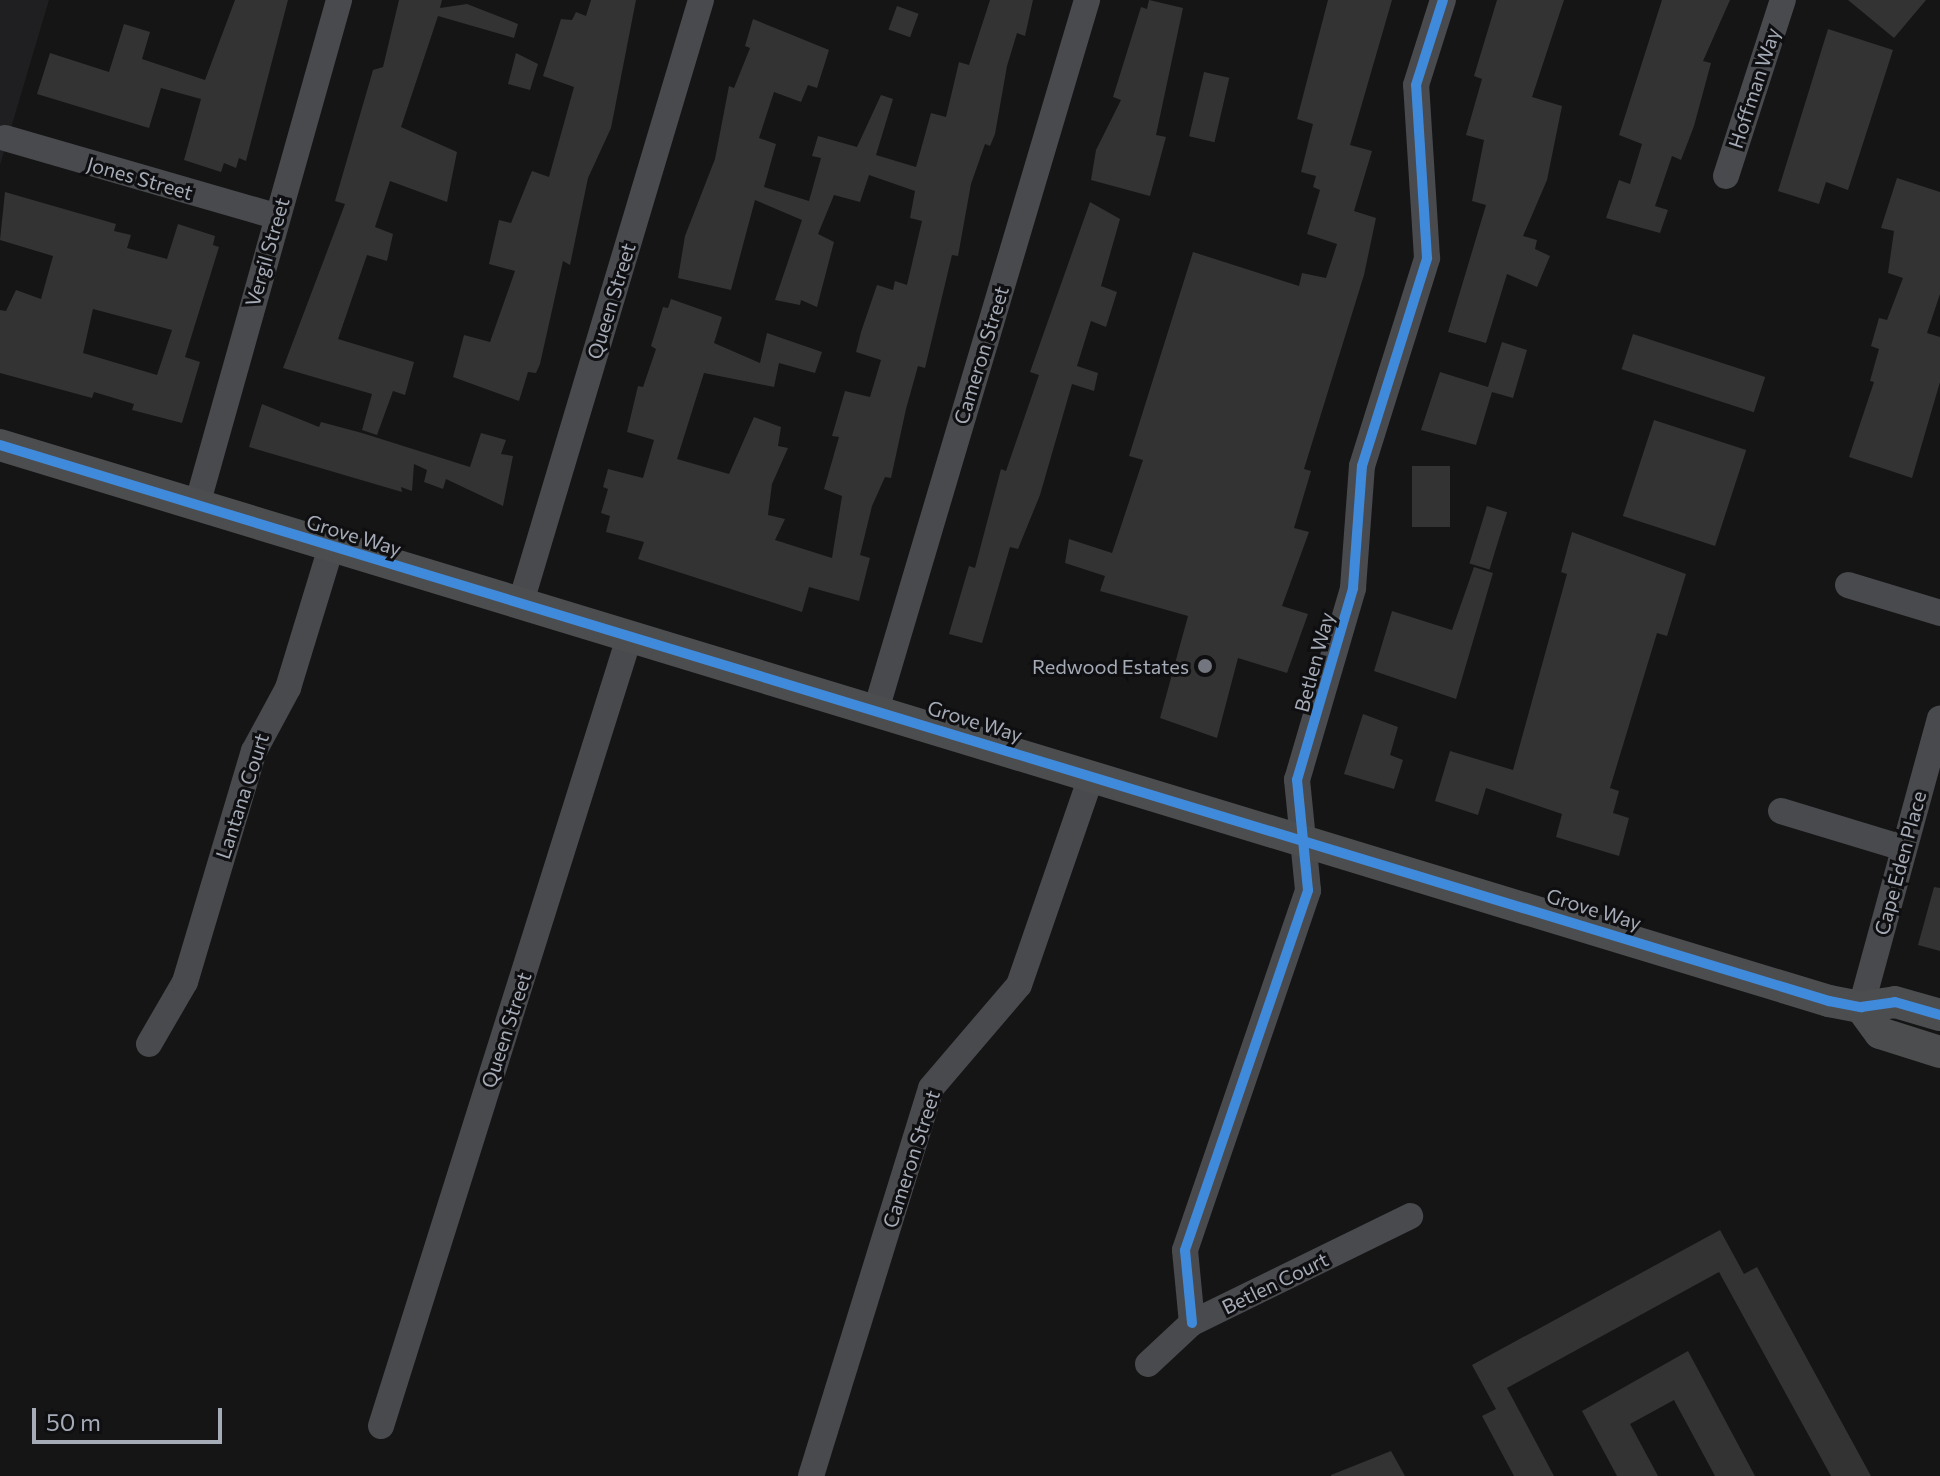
<!DOCTYPE html>
<html>
<head>
<meta charset="utf-8">
<style>
  body { margin:0 }
  #map { position:relative; width:1940px; height:1476px; overflow:hidden; background:#151515; font-family:Commissioner,sans-serif }
  div>[style] { position:absolute }
  [style*='--x'] { left:calc(var(--x)*1px); top:calc(var(--y)*1px); width:calc(var(--w)*1px); rotate:calc(var(--a)*1deg) }
  .built>* { inset:0; background:#1f1f21 }
  .building>* { inset:0; background:#333334; transform-origin:0 0 }
  .minor>* { height:26px; margin:-13px; padding:0 13px; transform-origin:13px; border-radius:13px; background:#484a4e }
  .major>* { height:32px; margin:-16px; padding:0 16px; transform-origin:16px; border-radius:16px; background:#4b4d4f }
  .cycleway>* { height:10px; margin:-5px; padding:0 5px; transform-origin:5px; border-radius:5px; background:#408adc }
  .dots>* { width:22px; height:22px; translate:-50% -50%; box-sizing:border-box; border:4px solid #0f0f11; border-radius:50% }
  span { translate:-50% -50%; white-space:nowrap; text-align:center; line-height:1.15; -webkit-text-stroke:6px #0f0f11; paint-order:stroke }
  .street-label { font-size:20px; color:#a5abb7 }
  .poi-label { font-size:20px; color:#a5abb7 }
  .right { translate:-100% -50%; text-align:right }
  .scale { position:absolute; left:32px; top:1408px; width:190px; height:36px; box-sizing:border-box; border:4px solid #a5abb7; border-top:0; padding-left:10px; font-size:24px; line-height:28px; white-space:nowrap; color:#a5abb7; -webkit-text-stroke:6px #0f0f11; paint-order:stroke }
</style>
</head>
<body>
<div id="map">
  <div class="built">
    <i style="clip-path:polygon(0 0,49px 0,0 165px)"></i>
  </div>
  <div class="building">
    <i style="clip-path:polygon(235px 0,288px 0,246px 161px,239px 158px,236px 168px,224px 163px,221px 172px,184px 160px,201px 99px,161px 88px,149px 128px,37px 94px,50px 53px,109px 72px,124px 24px,150px 32px,142px 59px,205px 80px)"></i>
    <i style="clip-path:polygon(399px 0,442px 0,440px 8px,467px 4px,518px 24px,514px 38px,438px 16px,401px 127px,457px 152px,447px 202px,390px 181px,375px 227px,393px 234px,387px 261px,367px 255px,338px 339px,414px 362px,405px 395px,393px 391px,377px 435px,362px 430px,372px 394px,283px 368px,345px 204px,335px 201px,373px 70px,383px 67px)"></i>
    <i style="clip-path:polygon(591px 0,636px 0,611px 128px,588px 178px,570px 265px,563px 261px,540px 364px,536px 373px,528px 372px,519px 401px,453px 377px,464px 335px,490px 342px,515px 271px,489px 264px,499px 220px,511px 223px,532px 171px,549px 177px,574px 87px,543px 76px,561px 19px,572px 20px,576px 12px,586px 16px)"></i>
    <i style="clip-path:polygon(990px 0,1033px 0,1025px 36px,1017px 33px,1007px 66px,995px 134px,990px 146px,985px 144px,971px 184px,958px 256px,952px 255px,925px 368px,918px 366px,906px 409px,891px 478px,885px 477px,872px 506px,860px 555px,870px 558px,859px 601px,809px 587px,802px 612px,638px 559px,644px 542px,606px 532px,610px 516px,601px 513px,608px 489px,603px 487px,608px 469px,643px 478px,654px 440px,627px 432px,638px 386px,643px 387px,656px 349px,651px 346px,663px 307px,668px 308px,671px 299px,722px 317px,714px 343px,760px 363px,767px 333px,822px 352px,815px 373px,779px 363px,774px 387px,704px 373px,677px 459px,729px 474px,754px 417px,781px 427px,778px 446px,788px 448px,772px 484px,768px 515px,785px 519px,775px 540px,832px 558px,842px 496px,824px 489px,839px 437px,832px 436px,845px 391px,870px 397px,881px 360px,856px 352px,861px 332px,877px 285px,893px 290px,895px 281px,907px 285px,922px 221px,910px 218px,915px 191px,869px 175px,860px 202px,834px 195px,818px 234px,834px 242px,817px 307px,801px 300px,800px 305px,775px 300px,802px 220px,755px 200px,731px 290px,678px 278px,685px 236px,715px 159px,729px 86px,734px 88px,750px 48px,745px 46px,753px 19px,829px 50px,817px 88px,808px 85px,801px 102px,774px 92px,759px 138px,776px 144px,764px 187px,809px 201px,821px 158px,812px 156px,818px 136px,857px 147px,881px 95px,893px 99px,876px 155px,916px 167px,931px 113px,946px 117px,959px 62px,969px 65px)"></i>
    <i style="clip-path:polygon(1149px 0,1183px 8px,1156px 135px,1166px 137px,1150px 196px,1091px 180px,1096px 150px,1121px 100px,1113px 97px,1141px 7px,1147px 9px)"></i>
    <i style="clip-path:polygon(1328px 0,1392px 0,1350px 145px,1372px 151px,1354px 211px,1376px 218px,1364px 275px,1304px 469px,1311px 471px,1294px 528px,1309px 532px,1282px 606px,1308px 614px,1287px 673px,1238px 658px,1217px 738px,1160px 718px,1188px 616px,1100px 591px,1105px 576px,1065px 563px,1069px 539px,1112px 553px,1143px 460px,1129px 456px,1193px 252px,1299px 286px,1302px 273px,1326px 278px,1337px 244px,1307px 234px,1320px 190px,1313px 187px,1316px 176px,1301px 172px,1313px 124px,1297px 119px)"></i>
    <i style="clip-path:polygon(1497px 0,1564px 0,1532px 97px,1562px 106px,1547px 180px,1523px 236px,1537px 240px,1535px 249px,1550px 256px,1537px 287px,1507px 274px,1486px 343px,1448px 332px,1486px 205px,1472px 201px,1484px 140px,1466px 135px,1482px 79px,1474px 76px)"></i>
    <i style="clip-path:polygon(1662px 0,1730px 0,1703px 61px,1711px 63px,1694px 126px,1681px 160px,1672px 156px,1655px 206px,1668px 210px,1660px 233px,1606px 218px,1619px 180px,1630px 184px,1642px 144px,1619px 135px)"></i>
    <i style="clip-path:polygon(1848px 0,1926px 0,1894px 38px)"></i>
    <i style="left:897px;top:6px;width:23px;height:25px;rotate:20deg"></i>
    <i style="clip-path:polygon(1828px 29px,1893px 50px,1848px 190px,1826px 182px,1819px 204px,1778px 191px)"></i>
    <i style="clip-path:polygon(516px 53px,538px 64px,530px 90px,508px 84px)"></i>
    <i style="left:1204px;top:72px;width:26px;height:66px;rotate:13deg"></i>
    <i style="clip-path:polygon(1897px 178px,1940px 192px,1940px 294px,1927px 333px,1940px 337px,1940px 382px,1912px 478px,1849px 457px,1874px 382px,1870px 381px,1879px 349px,1871px 346px,1879px 318px,1887px 320px,1903px 278px,1888px 273px,1894px 231px,1881px 228px)"></i>
    <i style="clip-path:polygon(evenodd,5px 192px,116px 224px,114px 231px,131px 235px,127px 248px,167px 259px,178px 224px,215px 236px,213px 245px,219px 247px,185px 357px,200px 362px,182px 423px,132px 410px,134px 404px,94px 392px,92px 398px,0 373px,0 310px,6px 311px,16px 290px,41px 299px,53px 256px,0 240px,5px 192px,93px 309px,172px 330px,157px 375px,83px 353px,93px 309px)"></i>
    <i style="clip-path:polygon(1090px 202px,1120px 219px,1101px 286px,1117px 292px,1106px 327px,1091px 321px,1077px 366px,1098px 373px,1094px 391px,1072px 384px,1040px 495px,1018px 549px,1010px 547px,982px 643px,949px 634px,969px 566px,975px 568px,1001px 469px,1006px 471px,1039px 375px,1030px 372px)"></i>
    <i style="left:1633px;top:334px;width:139px;height:37px;rotate:18deg"></i>
    <i style="clip-path:polygon(1502px 342px,1527px 350px,1513px 398px,1492px 392px,1476px 445px,1421px 430px,1440px 372px,1488px 387px)"></i>
    <i style="clip-path:polygon(262px 404px,319px 427px,321px 422px,362px 433px,470px 467px,481px 433px,506px 440px,501px 454px,513px 456px,503px 506px,446px 479px,443px 489px,424px 482px,427px 470px,414px 464px,412px 491px,401px 487px,402px 492px,249px 447px)"></i>
    <i style="left:1654px;top:420px;width:97px;height:101px;rotate:18deg"></i>
    <i style="left:1412px;top:466px;width:38px;height:61px"></i>
    <i style="left:1487px;top:506px;width:21px;height:60px;rotate:17deg"></i>
    <i style="clip-path:polygon(1572px 532px,1686px 574px,1667px 636px,1657px 633px,1610px 788px,1619px 791px,1613px 813px,1629px 818px,1619px 856px,1556px 837px,1562px 814px,1486px 788px,1478px 815px,1435px 801px,1450px 751px,1513px 770px,1567px 574px,1561px 572px)"></i>
    <i style="clip-path:polygon(1474px 567px,1493px 573px,1456px 699px,1374px 671px,1392px 611px,1452px 630px)"></i>
    <i style="clip-path:polygon(1363px 714px,1398px 727px,1390px 755px,1403px 760px,1394px 789px,1344px 774px)"></i>
    <i style="clip-path:polygon(1934px 887px,1940px 888px,1940px 951px,1918px 945px)"></i>
    <i style="clip-path:polygon(1720px 1230px,1744px 1274px,1757px 1267px,1871px 1476px,1831px 1476px,1719px 1272px,1507px 1388px,1554px 1476px,1514px 1476px,1482px 1416px,1496px 1409px,1472px 1365px)"></i>
    <i style="clip-path:polygon(1688px 1351px,1755px 1476px,1715px 1476px,1674px 1400px,1630px 1424px,1658px 1476px,1617px 1476px,1582px 1411px)"></i>
    <i style="clip-path:polygon(1391px 1451px,1405px 1476px,1331px 1476px,1331px 1475px)"></i>
  </div>
  <div class="minor">
    <i style="--x:5;--y:138;--w:282;--a:16.1"></i>
    <i style="--x:1726;--y:176;--w:185;--a:-72.1"></i>
    <i style="--x:197;--y:505;--w:525;--a:-74.29"></i>
    <i style="--x:1848;--y:585;--w:96;--a:16.9"></i>
    <i style="--x:521;--y:602;--w:628;--a:-73.35"></i>
    <i style="--x:876;--y:710;--w:741;--a:-73.45"></i>
    <i style="--x:1781;--y:811;--w:127;--a:16.9"></i>
    <i style="--x:1861;--y:1007;--w:299;--a:-74.7"></i>
    <i style="--x:149;--y:1044;--w:72;--a:-59.9"></i>
    <i style="--x:185;--y:982;--w:241;--a:-73.4"></i>
    <i style="--x:254;--y:751;--w:72;--a:-61.6"></i>
    <i style="--x:288;--y:688;--w:147;--a:-73"></i>
    <i style="--x:1192;--y:1323;--w:73;--a:-95.5"></i>
    <i style="--x:1185;--y:1250;--w:380;--a:-71.1"></i>
    <i style="--x:1308;--y:890;--w:111;--a:-95.7"></i>
    <i style="--x:1297;--y:780;--w:200;--a:-73.7"></i>
    <i style="--x:1353;--y:588;--w:122;--a:-85.8"></i>
    <i style="--x:1362;--y:466;--w:218;--a:-72.6"></i>
    <i style="--x:1427;--y:258;--w:173;--a:-93.6"></i>
    <i style="--x:1416;--y:85;--w:89;--a:-72.4"></i>
    <i style="--x:1148;--y:1364;--w:60;--a:-43"></i>
    <i style="--x:1192;--y:1323;--w:243;--a:-26.1"></i>
    <i style="--x:381;--y:1426;--w:829;--a:-72.53"></i>
    <i style="--x:811;--y:1476;--w:406;--a:-72.8"></i>
    <i style="--x:931;--y:1088;--w:135;--a:-49.5"></i>
    <i style="--x:1019;--y:985;--w:220;--a:-70.9"></i>
  </div>
  <div class="major">
    <i style="--x:0;--y:445;--w:1912;--a:16.91"></i>
    <i style="--x:1829;--y:1001;--w:33;--a:11"></i>
    <i style="--x:1861;--y:1007;--w:34;--a:-8"></i>
    <i style="--x:1895;--y:1002;--w:47;--a:16.1"></i>
    <i style="--x:1861;--y:1007;--w:32;--a:54"></i>
    <i style="--x:1880;--y:1033;--w:63;--a:17.6"></i>
  </div>
  <div class="cycleway">
    <i style="--x:0;--y:445;--w:1912;--a:16.91"></i>
    <i style="--x:1829;--y:1001;--w:33;--a:11"></i>
    <i style="--x:1861;--y:1007;--w:34;--a:-8"></i>
    <i style="--x:1895;--y:1002;--w:47;--a:16.1"></i>
    <i style="--x:1192;--y:1323;--w:73;--a:-95.5"></i>
    <i style="--x:1185;--y:1250;--w:380;--a:-71.1"></i>
    <i style="--x:1308;--y:890;--w:111;--a:-95.7"></i>
    <i style="--x:1297;--y:780;--w:200;--a:-73.7"></i>
    <i style="--x:1353;--y:588;--w:122;--a:-85.8"></i>
    <i style="--x:1362;--y:466;--w:218;--a:-72.6"></i>
    <i style="--x:1427;--y:258;--w:173;--a:-93.6"></i>
    <i style="--x:1416;--y:85;--w:89;--a:-72.4"></i>
  </div>
  <div class="dots">
    <i style="left:1205px;top:666px;background:#73767e"></i>
  </div>
  <div class="street-label">
    <span style="left:1754px;top:88px;rotate:-72deg">Hoffman Way</span>
    <span style="left:140px;top:178px;rotate:16deg">Jones Street</span>
    <span style="left:267px;top:252px;rotate:-74deg">Vergil Street</span>
    <span style="left:611px;top:301px;rotate:-73deg">Queen Street</span>
    <span style="left:981px;top:355px;rotate:-73deg">Cameron Street</span>
    <span style="left:354px;top:535px;rotate:17deg">Grove Way</span>
    <span style="left:1314px;top:662px;rotate:-75deg">Betlen Way</span>
    <span style="left:975px;top:721px;rotate:17deg">Grove Way</span>
    <span style="left:242px;top:796px;rotate:-72deg">Lantana Court</span>
    <span style="left:1900px;top:863px;rotate:-75deg">Cape Eden Place</span>
    <span style="left:1594px;top:909px;rotate:17deg">Grove Way</span>
    <span style="left:506px;top:1030px;rotate:-72deg">Queen Street</span>
    <span style="left:911px;top:1159px;rotate:-72deg">Cameron Street</span>
    <span style="left:1275px;top:1283px;rotate:-26deg">Betlen Court</span>
  </div>
  <div class="poi-label">
    <span class="right" style="left:1189px;top:666px">Redwood Estates</span>
  </div>
  <div class="scale">50 m</div>
</div>
</body>
</html>
